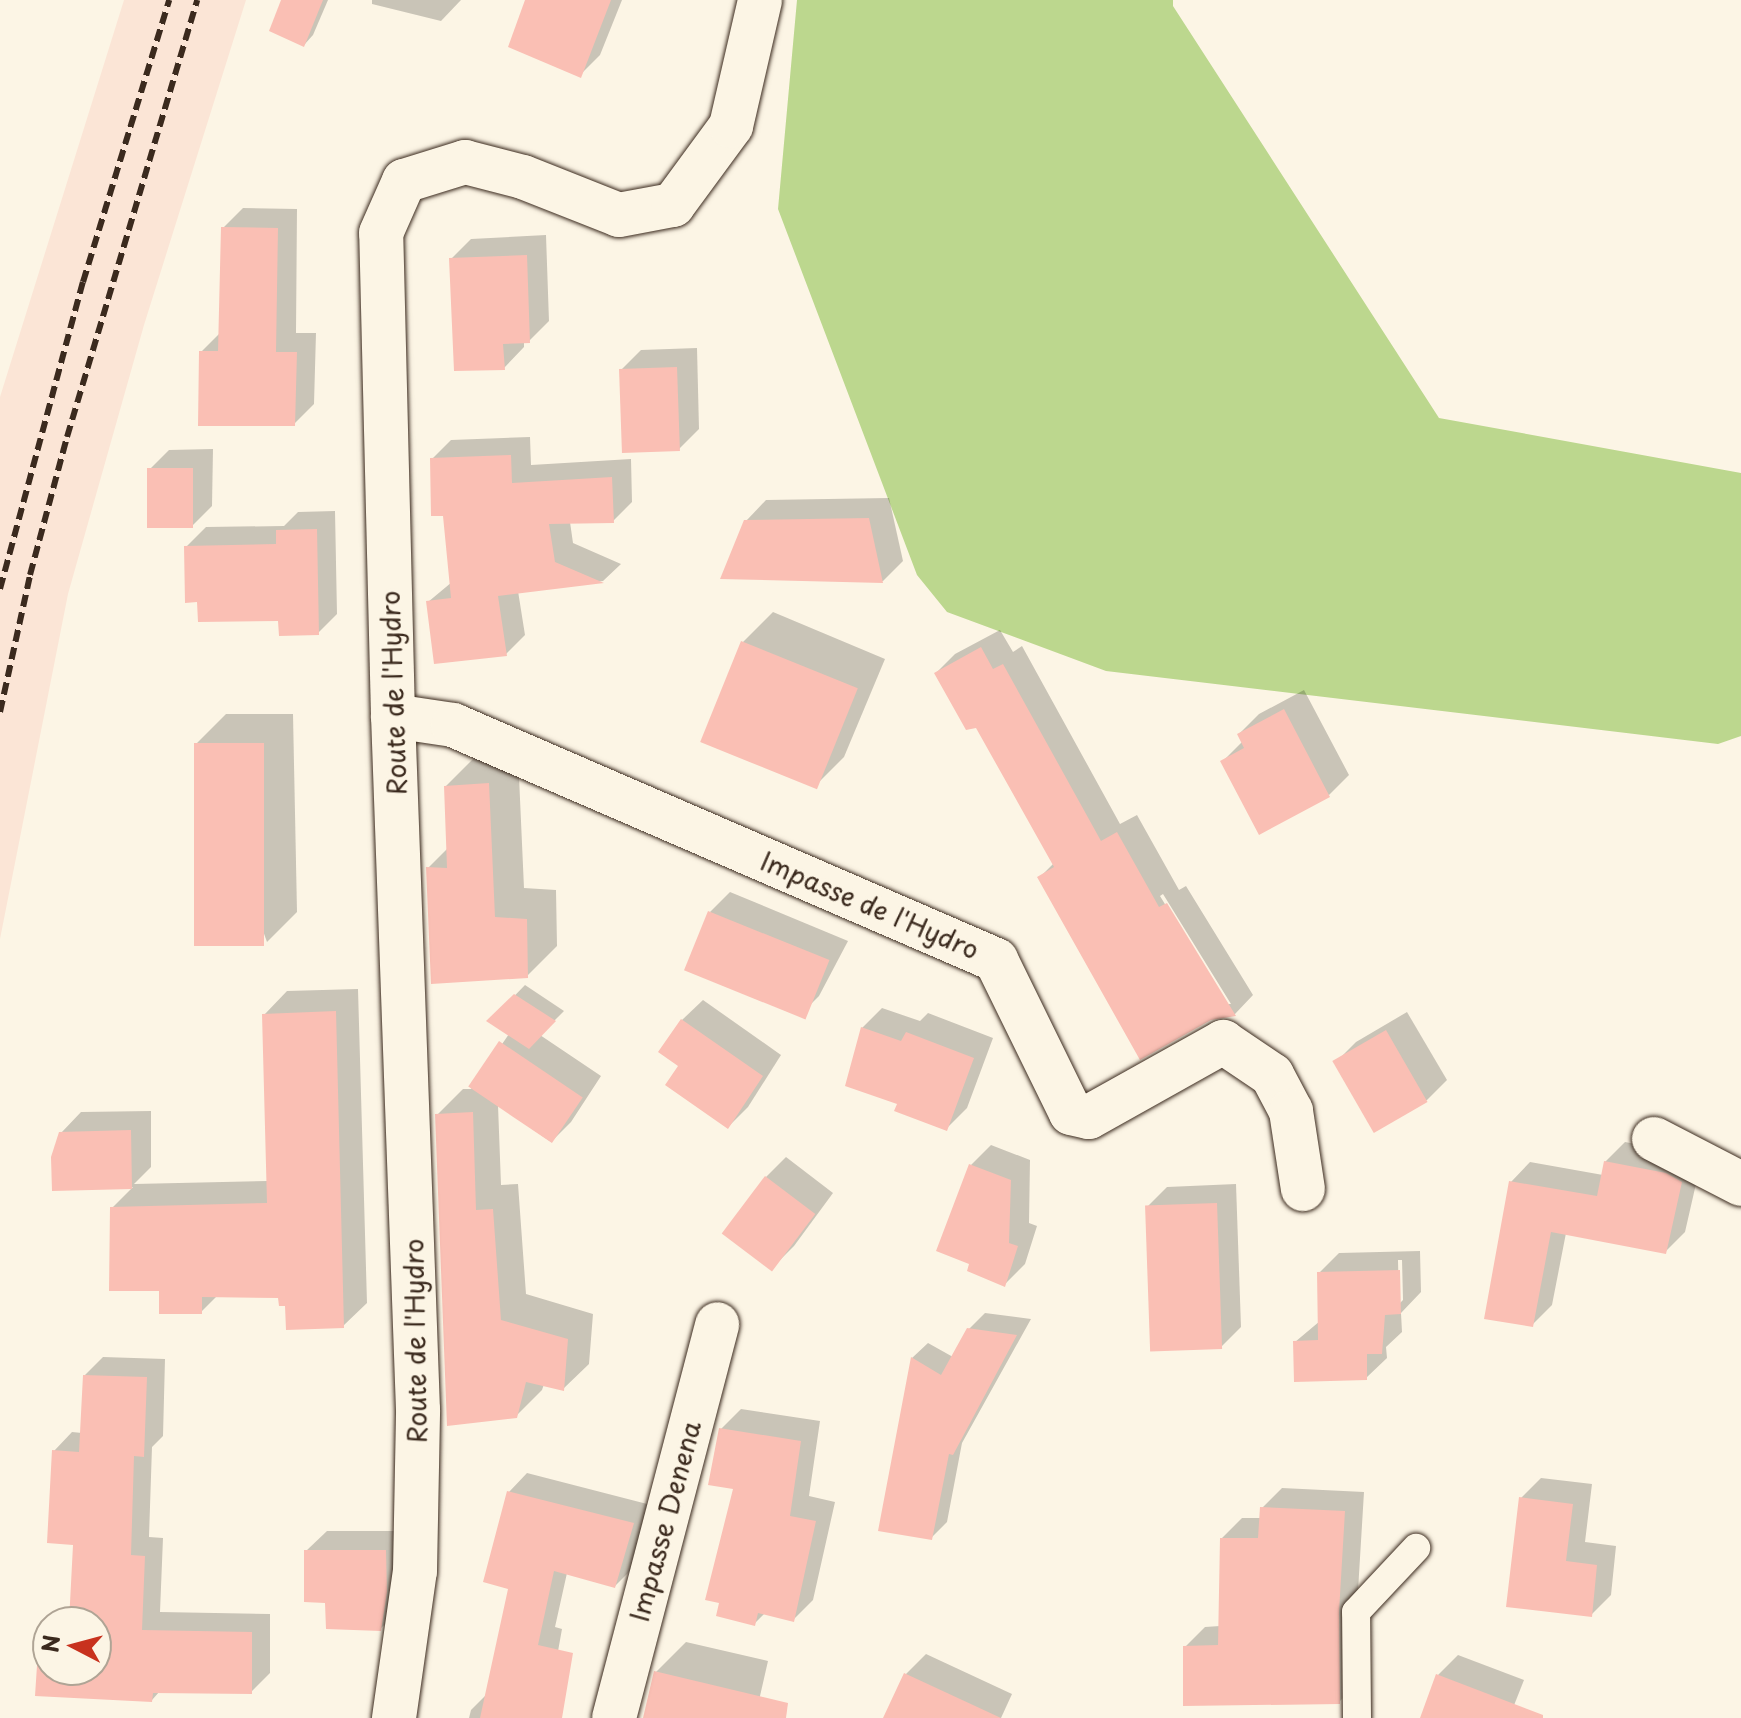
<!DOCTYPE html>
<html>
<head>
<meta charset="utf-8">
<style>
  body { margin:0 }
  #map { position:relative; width:1741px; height:1718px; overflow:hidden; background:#fcf5e5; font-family:"Playpen Sans",sans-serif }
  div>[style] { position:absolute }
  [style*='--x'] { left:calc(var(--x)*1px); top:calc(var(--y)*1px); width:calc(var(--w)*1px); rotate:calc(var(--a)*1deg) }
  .built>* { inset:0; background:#fbe5d6 }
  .green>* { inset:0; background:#bcd78e }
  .shadow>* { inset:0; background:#0003 }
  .building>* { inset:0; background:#fabfb4; transform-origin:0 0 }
  .roads { filter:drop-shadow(0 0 2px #3b2a1e) drop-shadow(0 0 2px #3b2a1e) }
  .service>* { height:28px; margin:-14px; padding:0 14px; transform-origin:14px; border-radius:14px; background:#fcf5e5 }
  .minor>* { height:44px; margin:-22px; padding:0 22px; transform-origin:22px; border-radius:22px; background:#fcf5e5 }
  .rail>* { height:6px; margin-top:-3px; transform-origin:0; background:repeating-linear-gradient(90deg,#3b2a1e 0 12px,transparent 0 18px) }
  span { translate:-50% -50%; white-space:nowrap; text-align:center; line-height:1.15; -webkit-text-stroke:6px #fcf5e5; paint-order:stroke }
  .street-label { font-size:26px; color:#3b2a1e }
  .north { position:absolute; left:32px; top:1606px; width:80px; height:80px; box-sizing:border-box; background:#fcf5e5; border:2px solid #afa495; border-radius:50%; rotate:276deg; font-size:22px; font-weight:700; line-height:32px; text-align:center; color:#3b2a1e }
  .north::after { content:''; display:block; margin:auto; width:28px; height:36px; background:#c8321e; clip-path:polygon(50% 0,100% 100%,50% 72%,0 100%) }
</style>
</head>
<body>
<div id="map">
  <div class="built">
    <i style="clip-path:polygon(124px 0,246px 0,144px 325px,68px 594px,0 939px,0 397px)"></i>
  </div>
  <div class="green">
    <i style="clip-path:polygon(797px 0,1173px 0,1173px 6px,1439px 418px,1741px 473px,1741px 736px,1718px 744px,1106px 671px,947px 612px,917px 575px,778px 209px)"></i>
  </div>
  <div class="shadow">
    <i style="clip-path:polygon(283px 0,328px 0,313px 35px,304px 45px)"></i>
    <i style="clip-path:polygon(372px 0,461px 0,441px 21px,372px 4px)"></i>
    <i style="clip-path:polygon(527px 0,622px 0,600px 55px,580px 75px)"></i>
    <i style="clip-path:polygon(243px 208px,297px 209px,296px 333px,316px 333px,314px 404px,294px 424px,201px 352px,220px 333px,223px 228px)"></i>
    <i style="clip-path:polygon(546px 235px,549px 321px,529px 341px,524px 341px,524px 347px,504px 368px,451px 259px,471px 239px)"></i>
    <i style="clip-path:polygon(697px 348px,699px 429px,679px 449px,621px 370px,641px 350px)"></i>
    <i style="clip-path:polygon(530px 437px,531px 465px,631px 459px,632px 502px,613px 521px,570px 522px,573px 543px,621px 564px,603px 581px,518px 591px,525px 635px,506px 654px,428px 602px,452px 582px,445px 513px,432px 459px,451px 440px)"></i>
    <i style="clip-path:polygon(213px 449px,212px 506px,192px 526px,149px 470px,169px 450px)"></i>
    <i style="clip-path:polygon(889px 498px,903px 561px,883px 581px,723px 577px,746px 521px,766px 500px)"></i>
    <i style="clip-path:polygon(335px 511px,337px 614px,318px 633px,280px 619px,199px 600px,186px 547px,206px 527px,284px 526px,298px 512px)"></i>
    <i style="clip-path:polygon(773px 612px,885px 659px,844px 757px,814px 787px,703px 741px,743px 642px)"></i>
    <i style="clip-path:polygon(evenodd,1000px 630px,1013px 652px,1022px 646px,1120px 824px,1137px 815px,1179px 890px,1186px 886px,1253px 995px,1235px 1014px,1210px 1018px,1040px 877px,1054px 863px,978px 726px,936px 673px,955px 654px,1000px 630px,1163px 894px,1231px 1004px,1226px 1004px,1160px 896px,1163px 894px)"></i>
    <i style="clip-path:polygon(1304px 690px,1349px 775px,1329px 795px,1222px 762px,1243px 741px,1239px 734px,1259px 714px)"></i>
    <i style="clip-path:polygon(226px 714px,293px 714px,297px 912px,267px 942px,196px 744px)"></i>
    <i style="clip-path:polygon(518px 754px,524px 888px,556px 890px,557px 946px,527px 976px,428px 868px,448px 848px,446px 786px,476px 756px)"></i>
    <i style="clip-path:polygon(730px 892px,848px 941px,819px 996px,799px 1016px,710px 912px)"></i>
    <i style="clip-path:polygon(525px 985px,564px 1011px,540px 1035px,601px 1076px,571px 1122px,551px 1142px,498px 1105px,501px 1185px,518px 1184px,526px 1294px,593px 1314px,589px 1364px,563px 1389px,544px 1384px,542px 1390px,516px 1416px,437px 1115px,463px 1089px,471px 1089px,509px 1034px,490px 1021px)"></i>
    <i style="clip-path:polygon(358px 989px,367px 1303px,343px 1326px,287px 1304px,280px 1296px,218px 1295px,201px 1312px,161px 1289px,112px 1208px,133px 1187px,54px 1189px,61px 1133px,81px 1112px,151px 1111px,151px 1167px,134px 1184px,268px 1181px,264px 1015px,287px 991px)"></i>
    <i style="clip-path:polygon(703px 1000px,781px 1055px,748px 1107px,728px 1127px,680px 1065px,682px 1020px)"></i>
    <i style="clip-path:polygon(882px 1008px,920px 1021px,928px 1013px,993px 1038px,967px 1108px,947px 1128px,899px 1102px,862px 1028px)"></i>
    <i style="clip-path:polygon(1407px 1012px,1447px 1080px,1427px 1100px,1376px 1131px,1336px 1062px,1356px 1042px)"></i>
    <i style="clip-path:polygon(1625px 1142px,1686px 1154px,1701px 1162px,1685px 1232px,1665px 1252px,1566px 1233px,1552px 1305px,1532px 1325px,1511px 1182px,1530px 1162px,1603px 1175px,1605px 1162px)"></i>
    <i style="clip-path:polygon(991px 1145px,1030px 1160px,1029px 1223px,1037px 1226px,1025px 1264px,1005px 1284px,971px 1165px)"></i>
    <i style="clip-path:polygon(786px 1157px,833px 1193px,794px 1246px,774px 1266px,766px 1177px)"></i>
    <i style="clip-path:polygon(1236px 1184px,1241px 1327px,1221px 1347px,1147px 1207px,1167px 1187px)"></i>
    <i style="clip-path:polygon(evenodd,1420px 1251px,1421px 1292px,1401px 1313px,1402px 1332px,1386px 1347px,1387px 1358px,1366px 1378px,1295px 1342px,1320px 1321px,1319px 1273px,1339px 1253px,1420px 1251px,1398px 1260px,1402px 1260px,1403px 1300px,1399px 1304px,1398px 1260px)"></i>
    <i style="clip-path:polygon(985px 1313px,1031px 1319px,962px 1443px,947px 1522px,931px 1538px,912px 1358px,928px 1343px,953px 1357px,969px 1329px)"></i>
    <i style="clip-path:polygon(103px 1357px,165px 1359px,163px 1436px,152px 1447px,149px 1537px,163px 1538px,160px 1612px,270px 1614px,270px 1673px,251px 1692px,160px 1691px,152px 1700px,37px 1694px,41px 1636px,48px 1629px,48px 1670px,96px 1670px,96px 1622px,55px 1622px,60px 1617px,71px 1618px,75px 1544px,54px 1451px,72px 1432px,82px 1433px,84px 1376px)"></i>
    <i style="clip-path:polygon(741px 1409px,820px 1421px,809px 1496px,835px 1502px,813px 1600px,793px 1620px,765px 1613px,754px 1624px,735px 1488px,721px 1429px)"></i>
    <i style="clip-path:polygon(527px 1473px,651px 1505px,633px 1568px,615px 1586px,567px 1573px,555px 1627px,562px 1629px,546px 1718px,469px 1718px,471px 1710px,487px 1694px,511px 1587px,509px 1492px)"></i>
    <i style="clip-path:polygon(1541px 1478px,1592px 1484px,1585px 1542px,1616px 1546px,1611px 1595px,1591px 1615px,1521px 1498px)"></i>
    <i style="clip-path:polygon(1282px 1488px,1364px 1492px,1358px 1591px,1359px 1682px,1339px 1702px,1185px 1647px,1205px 1627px,1220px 1626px,1222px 1538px,1242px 1518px,1261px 1518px,1262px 1508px)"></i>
    <i style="clip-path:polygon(327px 1531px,406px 1531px,401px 1609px,380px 1629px,327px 1601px,306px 1551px)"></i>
    <i style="clip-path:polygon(686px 1642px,768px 1661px,755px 1718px,646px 1718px,656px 1672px)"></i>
    <i style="clip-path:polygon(926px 1654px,1012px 1694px,1001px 1718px,885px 1718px,906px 1674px)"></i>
    <i style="clip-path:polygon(1458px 1655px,1524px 1680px,1509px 1718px,1422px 1718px,1438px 1675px)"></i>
  </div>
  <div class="building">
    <i style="clip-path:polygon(281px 0,323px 0,304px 47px,269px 31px)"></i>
    <i style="clip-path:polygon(525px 0,611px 0,581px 78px,508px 47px)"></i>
    <i style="clip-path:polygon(221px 227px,278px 228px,276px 352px,297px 352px,295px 426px,198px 426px,199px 351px,218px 351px)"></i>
    <i style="clip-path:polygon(527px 255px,530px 343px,503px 344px,505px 370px,454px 371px,449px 258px)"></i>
    <i style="left:677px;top:367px;width:84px;height:58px;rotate:88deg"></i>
    <i style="clip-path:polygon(511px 455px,512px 483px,612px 477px,614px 523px,549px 524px,555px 562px,604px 583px,498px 596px,507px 656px,434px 664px,426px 601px,451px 598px,443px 516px,431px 516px,430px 458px)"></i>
    <i style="left:193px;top:468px;width:60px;height:46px;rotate:90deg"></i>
    <i style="clip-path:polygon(869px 518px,883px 583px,720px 579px,744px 520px)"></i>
    <i style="clip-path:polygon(317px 529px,319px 635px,279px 636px,278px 621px,198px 622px,197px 602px,185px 603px,184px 546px,276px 544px,276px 530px)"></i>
    <i style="left:741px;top:641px;width:126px;height:109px;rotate:22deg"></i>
    <i style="clip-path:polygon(981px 647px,993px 669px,1003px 664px,1101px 841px,1117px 832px,1159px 907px,1167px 903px,1236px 1016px,1211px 1020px,1140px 1060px,1037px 877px,1054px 867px,976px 728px,966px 730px,934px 673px)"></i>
    <i style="clip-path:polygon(1284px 709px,1330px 797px,1259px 835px,1220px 761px,1244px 748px,1237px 734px)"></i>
    <i style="left:194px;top:743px;width:70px;height:203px"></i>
    <i style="clip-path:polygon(489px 783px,495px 917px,527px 919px,528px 978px,431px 984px,426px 867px,447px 868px,444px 786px)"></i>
    <i style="left:708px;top:911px;width:131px;height:64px;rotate:22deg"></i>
    <i style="clip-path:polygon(514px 994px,556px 1021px,529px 1049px,486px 1021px)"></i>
    <i style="clip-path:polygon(336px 1011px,344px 1328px,286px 1330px,285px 1306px,279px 1306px,278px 1298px,202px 1297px,202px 1314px,159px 1314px,159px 1291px,109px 1291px,110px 1207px,267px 1203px,262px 1014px)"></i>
    <i style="clip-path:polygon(681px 1019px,763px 1076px,728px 1129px,665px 1085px,678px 1066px,658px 1052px)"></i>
    <i style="clip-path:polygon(861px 1027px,901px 1041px,906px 1032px,974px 1058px,947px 1131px,894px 1111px,897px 1104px,845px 1086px)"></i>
    <i style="left:1386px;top:1030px;width:83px;height:62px;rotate:60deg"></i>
    <i style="left:499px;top:1041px;width:101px;height:55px;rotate:34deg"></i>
    <i style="clip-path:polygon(473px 1112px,476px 1210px,493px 1209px,501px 1320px,568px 1339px,564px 1391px,526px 1382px,517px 1418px,447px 1426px,435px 1114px)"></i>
    <i style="clip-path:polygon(131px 1130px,132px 1189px,52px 1191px,51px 1157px,59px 1132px)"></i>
    <i style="clip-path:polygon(1604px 1161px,1666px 1173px,1682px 1182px,1666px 1254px,1551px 1232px,1533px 1327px,1484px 1319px,1509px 1181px,1597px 1196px)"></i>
    <i style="clip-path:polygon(969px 1164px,1011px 1180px,1009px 1243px,1018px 1246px,1005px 1287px,967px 1271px,969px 1264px,936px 1251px)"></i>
    <i style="left:765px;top:1176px;width:63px;height:72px;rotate:37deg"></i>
    <i style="left:1217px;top:1203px;width:146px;height:72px;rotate:88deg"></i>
    <i style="clip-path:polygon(1400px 1270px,1401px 1314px,1385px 1315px,1382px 1354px,1367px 1354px,1367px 1380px,1294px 1382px,1293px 1341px,1318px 1340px,1317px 1272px)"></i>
    <i style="clip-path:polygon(967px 1328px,1017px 1335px,953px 1455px,949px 1454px,932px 1540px,878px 1531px,911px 1357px,941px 1375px)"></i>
    <i style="clip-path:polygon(83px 1375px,147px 1377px,144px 1457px,134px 1456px,131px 1555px,145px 1556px,142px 1630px,252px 1632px,252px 1694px,153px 1693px,152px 1702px,35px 1696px,39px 1635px,48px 1636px,48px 1670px,96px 1670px,96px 1622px,69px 1622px,73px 1545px,47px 1543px,52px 1450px,79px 1452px)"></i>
    <i style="clip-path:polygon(719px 1428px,801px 1441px,790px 1516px,816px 1521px,794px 1622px,758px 1613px,755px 1626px,716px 1616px,719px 1603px,705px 1600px,733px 1489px,708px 1485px)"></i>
    <i style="clip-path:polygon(507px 1491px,634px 1523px,615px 1588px,554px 1571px,538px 1645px,573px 1653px,562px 1718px,480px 1718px,508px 1589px,483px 1582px)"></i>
    <i style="clip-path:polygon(1519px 1497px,1573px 1504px,1566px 1561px,1597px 1565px,1592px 1617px,1506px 1607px)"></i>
    <i style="clip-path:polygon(1260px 1507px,1345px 1511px,1339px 1612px,1340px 1704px,1183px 1706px,1183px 1646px,1218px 1645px,1220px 1538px,1258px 1538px)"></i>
    <i style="clip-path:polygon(304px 1550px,386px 1550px,387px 1592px,381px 1631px,326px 1629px,325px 1603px,304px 1602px)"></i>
    <i style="clip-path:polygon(654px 1671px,788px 1703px,786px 1718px,643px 1718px)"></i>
    <i style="clip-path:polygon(904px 1673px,1001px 1718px,883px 1718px)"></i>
    <i style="clip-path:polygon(1436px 1674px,1543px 1715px,1543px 1718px,1420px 1718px)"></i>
  </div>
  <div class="roads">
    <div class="service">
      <i style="--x:1357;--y:1718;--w:106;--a:-90.5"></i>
      <i style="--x:1356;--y:1612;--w:88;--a:-46.8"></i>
    </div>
    <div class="minor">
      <i style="--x:393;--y:716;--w:61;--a:8.5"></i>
      <i style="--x:453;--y:725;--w:592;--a:23.4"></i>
      <i style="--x:996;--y:960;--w:170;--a:63.9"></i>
      <i style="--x:1071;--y:1113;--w:18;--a:13"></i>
      <i style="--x:1089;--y:1117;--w:154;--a:-29.2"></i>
      <i style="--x:1223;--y:1042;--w:59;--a:34"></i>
      <i style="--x:1272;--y:1075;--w:41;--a:62.2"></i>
      <i style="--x:1291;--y:1111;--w:79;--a:81.3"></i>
      <i style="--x:1654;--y:1139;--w:98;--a:27.3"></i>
      <i style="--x:394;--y:1718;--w:148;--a:-81.9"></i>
      <i style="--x:415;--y:1571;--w:161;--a:-88.9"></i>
      <i style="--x:418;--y:1410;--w:694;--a:-92.06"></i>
      <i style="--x:393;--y:716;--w:483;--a:-91.4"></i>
      <i style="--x:381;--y:233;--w:57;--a:-66.1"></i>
      <i style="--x:404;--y:181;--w:64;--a:-17.3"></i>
      <i style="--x:465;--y:162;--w:60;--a:14.5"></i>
      <i style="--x:523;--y:177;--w:103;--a:21.6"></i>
      <i style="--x:619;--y:215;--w:55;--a:-10.5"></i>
      <i style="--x:673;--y:205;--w:98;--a:-53.7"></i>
      <i style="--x:731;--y:126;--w:129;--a:-77"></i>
      <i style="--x:614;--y:1718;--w:407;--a:-75.3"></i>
    </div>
  </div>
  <div class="rail">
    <i style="--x:0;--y:589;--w:318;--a:-74.9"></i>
    <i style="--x:83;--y:282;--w:295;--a:-73"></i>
    <i style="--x:0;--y:712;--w:140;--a:-77.6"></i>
    <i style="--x:30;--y:575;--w:143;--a:-75"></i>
    <i style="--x:67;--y:437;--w:456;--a:-73.4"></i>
  </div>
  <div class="street-label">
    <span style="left:393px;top:693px;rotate:-92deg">Route de l'Hydro</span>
    <span style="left:870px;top:905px;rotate:23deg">Impasse de l'Hydro</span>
    <span style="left:415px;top:1341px;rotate:-91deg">Route de l'Hydro</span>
    <span style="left:665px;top:1521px;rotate:-75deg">Impasse Denena</span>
  </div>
  <div class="north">N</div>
</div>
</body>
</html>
